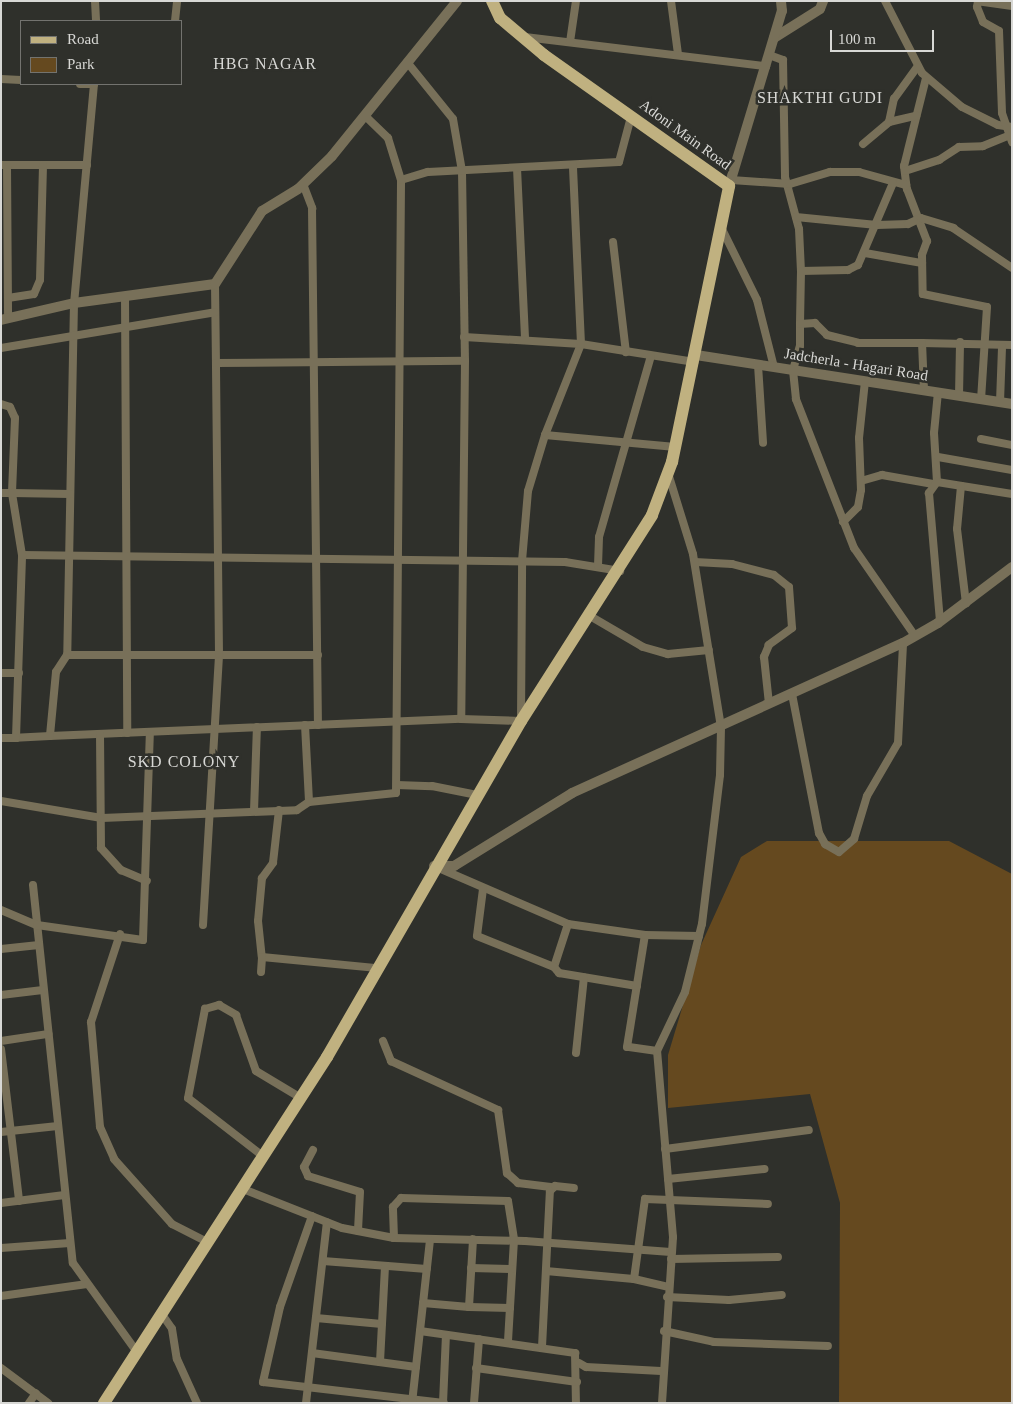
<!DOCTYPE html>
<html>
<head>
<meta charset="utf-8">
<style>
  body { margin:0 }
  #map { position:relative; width:1013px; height:1404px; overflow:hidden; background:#2f302b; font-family:"Times New Roman",serif }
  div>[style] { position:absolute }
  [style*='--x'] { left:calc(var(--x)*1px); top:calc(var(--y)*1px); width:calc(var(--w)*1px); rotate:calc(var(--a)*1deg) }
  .green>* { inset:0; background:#65491f }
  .minor>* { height:8px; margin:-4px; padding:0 4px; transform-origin:4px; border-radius:4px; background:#787059 }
  .tertiary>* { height:10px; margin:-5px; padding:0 5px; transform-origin:5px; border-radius:5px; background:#787059 }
  .primary>* { height:12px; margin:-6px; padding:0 6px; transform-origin:6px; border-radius:6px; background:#c0b180 }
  span { translate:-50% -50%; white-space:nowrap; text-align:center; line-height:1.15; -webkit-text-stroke:5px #2f302b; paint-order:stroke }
  .street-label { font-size:15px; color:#d8d8d5 }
  .neighbourhood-label { font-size:16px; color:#d8d8d5; letter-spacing:1px }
  .frame { position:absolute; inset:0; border:2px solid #d8d8d5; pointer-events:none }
  .legend { position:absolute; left:20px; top:20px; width:162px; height:65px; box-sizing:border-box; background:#2f302b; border:1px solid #73736f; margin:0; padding:6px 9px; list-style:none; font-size:15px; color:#d8d8d5 }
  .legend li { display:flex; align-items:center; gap:10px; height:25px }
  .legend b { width:25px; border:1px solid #73736f }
  .scale { position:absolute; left:830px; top:30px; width:104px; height:22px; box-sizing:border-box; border:2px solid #d8d8d5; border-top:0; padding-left:6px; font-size:15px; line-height:18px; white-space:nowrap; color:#d8d8d5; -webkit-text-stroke:4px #2f302b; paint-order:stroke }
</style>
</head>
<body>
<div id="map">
  <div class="green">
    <i style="clip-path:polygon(767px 841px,949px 841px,1012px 874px,1012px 1403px,839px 1403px,840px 1203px,810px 1094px,668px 1108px,668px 1055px,701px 945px,741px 857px)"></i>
  </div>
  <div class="minor">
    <i style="--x:95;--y:1;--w:20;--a:87"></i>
    <i style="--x:671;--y:1;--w:53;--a:82.5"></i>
    <i style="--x:885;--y:1;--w:81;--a:62.8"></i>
    <i style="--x:922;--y:73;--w:52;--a:40.4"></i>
    <i style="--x:962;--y:107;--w:40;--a:26.6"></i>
    <i style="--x:998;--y:125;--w:14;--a:8"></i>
    <i style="--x:1012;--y:6;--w:34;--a:-172"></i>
    <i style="--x:978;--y:1;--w:6;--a:99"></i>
    <i style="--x:977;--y:7;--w:16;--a:68"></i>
    <i style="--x:983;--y:22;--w:18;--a:29"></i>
    <i style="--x:999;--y:31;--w:82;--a:87.9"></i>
    <i style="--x:1002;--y:113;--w:31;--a:71"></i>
    <i style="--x:175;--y:21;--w:20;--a:-84"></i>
    <i style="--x:525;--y:37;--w:243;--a:6.9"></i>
    <i style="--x:570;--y:42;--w:41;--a:-81.7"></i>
    <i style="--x:769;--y:55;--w:15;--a:20"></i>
    <i style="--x:783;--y:60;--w:117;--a:89"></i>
    <i style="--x:785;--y:177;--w:54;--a:74.9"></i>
    <i style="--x:799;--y:229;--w:42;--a:87.3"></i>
    <i style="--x:801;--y:271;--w:53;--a:91.1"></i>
    <i style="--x:407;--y:62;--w:73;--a:51.1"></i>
    <i style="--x:453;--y:119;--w:53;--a:80.2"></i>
    <i style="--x:462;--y:171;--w:190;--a:89.1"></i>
    <i style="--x:926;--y:78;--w:91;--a:104"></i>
    <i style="--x:904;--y:166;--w:23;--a:83"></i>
    <i style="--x:907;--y:189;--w:56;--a:69"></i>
    <i style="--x:927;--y:241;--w:15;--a:110"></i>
    <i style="--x:922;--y:255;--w:39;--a:89"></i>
    <i style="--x:923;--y:294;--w:65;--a:11.5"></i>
    <i style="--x:987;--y:307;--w:92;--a:93.7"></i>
    <i style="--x:1;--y:79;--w:20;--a:3"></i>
    <i style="--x:80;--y:84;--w:14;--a:0"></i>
    <i style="--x:94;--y:84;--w:220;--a:95.2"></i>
    <i style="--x:74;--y:303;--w:352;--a:91.1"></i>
    <i style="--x:67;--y:655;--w:20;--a:123"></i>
    <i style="--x:56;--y:672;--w:64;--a:95.4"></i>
    <i style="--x:50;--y:736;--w:411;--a:-2.4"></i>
    <i style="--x:461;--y:719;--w:60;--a:1.9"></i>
    <i style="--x:521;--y:721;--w:160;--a:-89.6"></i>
    <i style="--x:522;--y:561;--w:70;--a:-85.1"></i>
    <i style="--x:528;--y:491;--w:59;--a:-73.1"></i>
    <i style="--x:545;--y:435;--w:98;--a:-68.4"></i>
    <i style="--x:581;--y:344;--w:115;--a:9"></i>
    <i style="--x:889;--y:122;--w:24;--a:-78"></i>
    <i style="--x:894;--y:99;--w:39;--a:-54"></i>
    <i style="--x:863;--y:144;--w:34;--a:-40"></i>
    <i style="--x:889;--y:122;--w:28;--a:-13"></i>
    <i style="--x:1;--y:165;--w:86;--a:0"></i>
    <i style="--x:7;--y:165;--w:153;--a:89.6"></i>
    <i style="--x:517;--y:168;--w:170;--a:87.3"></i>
    <i style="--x:905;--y:171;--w:36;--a:-18"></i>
    <i style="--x:939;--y:160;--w:24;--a:-33"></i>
    <i style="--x:959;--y:147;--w:24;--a:-2"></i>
    <i style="--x:983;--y:146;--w:27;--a:-22"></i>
    <i style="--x:401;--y:180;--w:28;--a:-17"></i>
    <i style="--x:428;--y:172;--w:191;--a:-3"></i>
    <i style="--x:619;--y:162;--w:47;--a:-75.1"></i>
    <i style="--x:731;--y:180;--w:59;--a:3.9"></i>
    <i style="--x:790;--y:184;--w:42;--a:-16.7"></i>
    <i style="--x:830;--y:172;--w:29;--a:0"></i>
    <i style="--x:859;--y:172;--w:49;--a:15.5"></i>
    <i style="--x:303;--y:184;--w:26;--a:69"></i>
    <i style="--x:312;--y:208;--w:517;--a:89.34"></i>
    <i style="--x:796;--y:217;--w:81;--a:5.6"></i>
    <i style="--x:877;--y:225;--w:31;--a:-2"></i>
    <i style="--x:908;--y:224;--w:14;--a:-25"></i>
    <i style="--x:921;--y:218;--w:34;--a:17"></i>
    <i style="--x:953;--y:228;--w:71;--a:34.1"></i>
    <i style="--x:721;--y:227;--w:81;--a:63.7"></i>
    <i style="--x:757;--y:300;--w:69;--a:75.8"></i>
    <i style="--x:613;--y:242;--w:111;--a:83.3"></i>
    <i style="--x:865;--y:253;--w:58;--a:10"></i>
    <i style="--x:801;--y:271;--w:47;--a:-1.2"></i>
    <i style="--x:848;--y:270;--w:11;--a:-27"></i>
    <i style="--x:858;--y:265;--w:89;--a:-66.9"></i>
    <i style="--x:215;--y:284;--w:79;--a:89.3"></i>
    <i style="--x:125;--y:296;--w:437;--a:89.7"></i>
    <i style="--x:8;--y:298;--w:26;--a:-9"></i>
    <i style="--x:34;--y:294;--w:15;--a:-67"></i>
    <i style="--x:40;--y:280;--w:115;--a:-88.5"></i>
    <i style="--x:464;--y:337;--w:117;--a:3.4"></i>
    <i style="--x:581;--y:344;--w:179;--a:-92.6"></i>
    <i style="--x:1;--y:348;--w:217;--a:-9.5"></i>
    <i style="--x:758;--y:365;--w:78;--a:86.3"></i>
    <i style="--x:924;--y:390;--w:47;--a:-92.4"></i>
    <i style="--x:922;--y:343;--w:90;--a:1.3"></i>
    <i style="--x:938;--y:392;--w:41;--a:95.6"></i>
    <i style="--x:934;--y:433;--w:49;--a:86.5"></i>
    <i style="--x:937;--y:482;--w:76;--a:9.1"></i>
    <i style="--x:959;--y:396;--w:54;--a:-88.9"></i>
    <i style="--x:1000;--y:402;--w:55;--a:-87.9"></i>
    <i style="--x:1;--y:404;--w:9;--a:18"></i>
    <i style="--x:10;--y:407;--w:12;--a:66"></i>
    <i style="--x:15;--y:418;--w:75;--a:92.3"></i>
    <i style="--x:12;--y:493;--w:11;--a:180"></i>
    <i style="--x:545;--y:435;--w:131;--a:5.3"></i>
    <i style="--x:981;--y:439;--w:32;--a:11"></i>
    <i style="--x:938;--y:457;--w:75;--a:10"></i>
    <i style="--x:861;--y:481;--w:22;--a:-16"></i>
    <i style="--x:882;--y:475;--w:52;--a:10"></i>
    <i style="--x:937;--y:482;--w:14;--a:126"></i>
    <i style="--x:929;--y:493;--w:129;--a:85.1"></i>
    <i style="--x:961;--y:486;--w:43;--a:95.3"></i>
    <i style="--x:957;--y:529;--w:75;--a:83.1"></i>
    <i style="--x:843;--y:522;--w:21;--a:-45"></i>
    <i style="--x:858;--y:507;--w:17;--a:-80"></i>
    <i style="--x:861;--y:490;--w:52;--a:-92.2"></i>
    <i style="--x:859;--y:438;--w:57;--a:-84"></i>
    <i style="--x:22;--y:555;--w:543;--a:0.74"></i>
    <i style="--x:565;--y:562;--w:56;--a:9.3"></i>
    <i style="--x:695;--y:562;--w:37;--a:3"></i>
    <i style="--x:732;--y:564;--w:43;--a:14.7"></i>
    <i style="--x:774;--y:575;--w:19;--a:39"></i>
    <i style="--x:789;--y:587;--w:41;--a:85.8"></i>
    <i style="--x:792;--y:628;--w:29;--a:144"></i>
    <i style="--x:769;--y:645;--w:13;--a:113"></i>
    <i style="--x:764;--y:657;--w:47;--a:83.9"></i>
    <i style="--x:598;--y:566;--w:29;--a:-88"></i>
    <i style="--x:599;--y:537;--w:188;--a:-74"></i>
    <i style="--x:590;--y:616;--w:61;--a:30.3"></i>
    <i style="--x:643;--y:647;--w:26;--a:16"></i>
    <i style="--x:668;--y:654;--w:41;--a:-5.6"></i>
    <i style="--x:915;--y:636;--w:107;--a:-124.7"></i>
    <i style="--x:854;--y:548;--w:160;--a:-111.3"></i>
    <i style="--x:796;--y:399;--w:29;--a:-96"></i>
    <i style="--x:793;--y:370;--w:25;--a:-74"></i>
    <i style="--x:800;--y:346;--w:22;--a:-90"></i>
    <i style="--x:800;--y:324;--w:15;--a:-4"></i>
    <i style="--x:815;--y:323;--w:17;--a:45"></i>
    <i style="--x:827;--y:335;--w:32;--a:14"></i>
    <i style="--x:858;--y:343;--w:64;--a:0"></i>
    <i style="--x:67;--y:655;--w:251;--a:0"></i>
    <i style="--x:1;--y:673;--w:18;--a:0"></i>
    <i style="--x:792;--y:694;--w:142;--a:79"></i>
    <i style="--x:819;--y:833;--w:13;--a:61"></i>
    <i style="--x:825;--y:844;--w:16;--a:30"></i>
    <i style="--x:839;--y:852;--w:20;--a:-41"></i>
    <i style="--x:854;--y:839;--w:45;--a:-73.2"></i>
    <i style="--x:867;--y:796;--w:61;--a:-59.7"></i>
    <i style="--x:898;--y:743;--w:100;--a:-87.1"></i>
    <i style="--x:305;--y:725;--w:77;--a:87"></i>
    <i style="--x:100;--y:734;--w:114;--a:89.5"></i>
    <i style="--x:101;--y:848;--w:30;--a:48"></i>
    <i style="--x:121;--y:870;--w:28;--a:23"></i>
    <i style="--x:50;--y:736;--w:34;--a:177"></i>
    <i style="--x:16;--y:738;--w:183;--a:-88.1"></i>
    <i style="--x:22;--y:555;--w:63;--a:-99.2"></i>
    <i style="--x:12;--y:493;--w:58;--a:1"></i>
    <i style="--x:1;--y:738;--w:15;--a:0"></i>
    <i style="--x:397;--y:785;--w:35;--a:2"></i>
    <i style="--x:432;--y:786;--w:46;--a:11.3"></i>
    <i style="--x:1;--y:801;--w:102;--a:9.6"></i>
    <i style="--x:102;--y:818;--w:195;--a:-2.3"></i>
    <i style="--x:297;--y:810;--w:14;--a:-34"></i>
    <i style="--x:309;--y:802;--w:87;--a:-5.9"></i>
    <i style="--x:396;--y:793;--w:613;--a:-89.53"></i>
    <i style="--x:401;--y:180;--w:44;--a:-107.2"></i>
    <i style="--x:388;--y:138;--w:30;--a:-136"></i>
    <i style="--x:279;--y:810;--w:53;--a:96.5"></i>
    <i style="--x:273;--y:863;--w:19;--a:126"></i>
    <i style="--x:262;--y:878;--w:43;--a:95.3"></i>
    <i style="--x:258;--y:921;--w:36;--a:84"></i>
    <i style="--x:262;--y:957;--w:116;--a:5.5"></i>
    <i style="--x:254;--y:811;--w:84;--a:-88"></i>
    <i style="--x:434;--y:866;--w:146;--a:23.4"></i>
    <i style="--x:568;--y:924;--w:45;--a:108"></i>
    <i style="--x:554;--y:967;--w:8;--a:50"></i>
    <i style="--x:559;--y:973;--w:79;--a:9.5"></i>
    <i style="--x:33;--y:885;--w:380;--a:84"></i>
    <i style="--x:73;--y:1263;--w:110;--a:54.3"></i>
    <i style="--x:483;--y:889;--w:47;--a:97.3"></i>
    <i style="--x:477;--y:936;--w:83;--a:21.9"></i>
    <i style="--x:1;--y:910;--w:39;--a:23"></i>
    <i style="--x:37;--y:925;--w:107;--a:8.1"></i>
    <i style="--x:143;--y:940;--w:208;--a:-88.1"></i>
    <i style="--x:568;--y:924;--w:78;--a:8.1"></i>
    <i style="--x:203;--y:925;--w:271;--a:-86.6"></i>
    <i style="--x:219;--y:654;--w:291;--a:-90.6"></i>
    <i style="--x:216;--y:363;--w:249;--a:-0.5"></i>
    <i style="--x:465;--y:361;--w:358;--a:90.6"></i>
    <i style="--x:120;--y:934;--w:93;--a:108.2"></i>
    <i style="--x:91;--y:1022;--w:105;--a:85.1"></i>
    <i style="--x:100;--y:1127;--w:35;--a:66"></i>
    <i style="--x:114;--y:1159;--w:87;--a:48.3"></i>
    <i style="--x:172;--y:1224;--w:39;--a:27"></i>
    <i style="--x:1;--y:949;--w:38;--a:-6"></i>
    <i style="--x:261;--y:972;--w:15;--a:-86"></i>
    <i style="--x:1;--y:995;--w:42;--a:-6.8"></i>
    <i style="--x:1;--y:1041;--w:48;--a:-8.5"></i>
    <i style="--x:383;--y:1041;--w:22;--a:68"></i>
    <i style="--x:391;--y:1061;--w:118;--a:24.6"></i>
    <i style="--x:498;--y:1110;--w:64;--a:81.9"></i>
    <i style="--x:507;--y:1173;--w:15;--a:42"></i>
    <i style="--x:518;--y:1183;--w:35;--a:7"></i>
    <i style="--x:1;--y:1049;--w:153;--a:83.2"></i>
    <i style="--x:657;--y:1051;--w:30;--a:-172"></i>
    <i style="--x:627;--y:1047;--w:113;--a:-80.9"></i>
    <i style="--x:645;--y:935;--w:54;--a:1.1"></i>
    <i style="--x:576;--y:1053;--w:76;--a:-84"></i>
    <i style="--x:1;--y:1132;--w:57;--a:-6"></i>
    <i style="--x:665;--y:1149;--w:145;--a:-7.5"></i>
    <i style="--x:313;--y:1150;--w:19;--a:118"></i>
    <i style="--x:304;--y:1167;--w:10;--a:66"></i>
    <i style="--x:308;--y:1176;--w:54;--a:17.1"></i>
    <i style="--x:360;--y:1192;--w:39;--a:93"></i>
    <i style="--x:264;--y:1157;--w:96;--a:-142.2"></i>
    <i style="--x:188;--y:1098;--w:91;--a:-79.2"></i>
    <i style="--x:205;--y:1009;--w:15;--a:-16"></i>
    <i style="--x:219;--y:1005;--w:20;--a:30"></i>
    <i style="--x:236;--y:1015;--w:59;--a:70.3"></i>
    <i style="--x:256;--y:1071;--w:52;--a:31"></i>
    <i style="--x:668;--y:1179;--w:97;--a:-5.9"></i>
    <i style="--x:243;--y:1189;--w:106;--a:21.5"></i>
    <i style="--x:342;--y:1228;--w:53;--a:10.9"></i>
    <i style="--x:394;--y:1238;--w:131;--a:1.3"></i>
    <i style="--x:525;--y:1241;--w:146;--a:4.3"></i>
    <i style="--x:1;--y:1203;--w:64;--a:-7.1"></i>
    <i style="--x:312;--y:1216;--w:96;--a:109.4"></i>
    <i style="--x:280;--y:1307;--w:77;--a:102.8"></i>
    <i style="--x:263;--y:1382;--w:182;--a:6.6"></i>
    <i style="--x:394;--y:1238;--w:31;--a:-92"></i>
    <i style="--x:393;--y:1207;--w:12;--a:-48"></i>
    <i style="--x:401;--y:1198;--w:107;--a:1.6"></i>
    <i style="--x:508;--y:1201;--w:39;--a:81"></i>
    <i style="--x:514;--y:1240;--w:102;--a:93.4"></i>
    <i style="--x:1;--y:1248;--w:69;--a:-4.1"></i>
    <i style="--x:671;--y:1259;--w:107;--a:-1.1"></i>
    <i style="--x:323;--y:1261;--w:104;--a:4.4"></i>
    <i style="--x:471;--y:1268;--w:41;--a:1.4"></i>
    <i style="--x:546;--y:1271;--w:88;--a:5.2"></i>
    <i style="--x:634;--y:1279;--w:35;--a:13"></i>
    <i style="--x:634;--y:1279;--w:81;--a:-82.2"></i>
    <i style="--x:645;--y:1199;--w:123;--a:2.3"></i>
    <i style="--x:1;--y:1296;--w:87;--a:-7.9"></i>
    <i style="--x:667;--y:1297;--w:62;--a:2.8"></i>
    <i style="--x:729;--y:1300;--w:53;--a:-5.4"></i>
    <i style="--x:423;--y:1303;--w:46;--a:5"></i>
    <i style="--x:469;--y:1307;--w:68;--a:-86.6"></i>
    <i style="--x:469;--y:1307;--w:41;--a:1.4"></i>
    <i style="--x:161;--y:1313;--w:19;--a:55"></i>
    <i style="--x:172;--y:1329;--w:30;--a:81"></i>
    <i style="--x:177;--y:1359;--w:48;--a:65.6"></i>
    <i style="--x:316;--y:1318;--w:66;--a:5.2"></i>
    <i style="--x:420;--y:1331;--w:157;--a:8.1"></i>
    <i style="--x:575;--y:1353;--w:50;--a:88.9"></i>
    <i style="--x:664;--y:1331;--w:51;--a:12.4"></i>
    <i style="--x:714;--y:1342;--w:114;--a:2"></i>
    <i style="--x:542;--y:1347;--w:156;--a:-87.1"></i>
    <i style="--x:550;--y:1191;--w:7;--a:-45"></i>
    <i style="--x:555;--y:1186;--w:19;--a:6"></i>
    <i style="--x:312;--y:1353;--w:105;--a:7.7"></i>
    <i style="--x:380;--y:1362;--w:96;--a:-87"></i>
    <i style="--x:579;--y:1363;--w:8;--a:30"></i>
    <i style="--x:586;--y:1367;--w:75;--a:3.1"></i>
    <i style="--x:1;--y:1368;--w:59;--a:36.7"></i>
    <i style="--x:476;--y:1368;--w:102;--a:7.9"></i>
    <i style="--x:29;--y:1403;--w:12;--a:-55"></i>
    <i style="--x:306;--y:1403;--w:182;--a:-83.4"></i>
    <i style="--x:412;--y:1403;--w:164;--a:-83.7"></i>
    <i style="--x:443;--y:1403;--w:68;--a:-87.5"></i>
    <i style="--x:474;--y:1403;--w:64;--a:-85.5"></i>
    <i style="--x:662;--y:1403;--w:166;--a:-86.2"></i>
    <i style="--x:673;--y:1237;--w:187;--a:-94.9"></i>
    <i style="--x:657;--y:1051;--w:65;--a:-64.6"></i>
    <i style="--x:685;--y:992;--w:70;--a:-76"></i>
    <i style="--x:702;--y:924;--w:150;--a:-83.1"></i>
    <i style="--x:720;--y:775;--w:48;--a:-88.8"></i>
    <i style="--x:721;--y:727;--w:175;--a:-99.2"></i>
    <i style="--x:693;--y:554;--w:85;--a:-107.2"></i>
  </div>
  <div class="tertiary">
    <i style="--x:774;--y:38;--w:54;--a:-32.2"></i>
    <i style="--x:820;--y:9;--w:9;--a:-69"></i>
    <i style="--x:729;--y:186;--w:183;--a:-73.2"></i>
    <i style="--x:782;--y:11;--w:10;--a:-96"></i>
    <i style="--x:1;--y:320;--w:75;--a:-13.1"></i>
    <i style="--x:74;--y:303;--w:142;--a:-7.7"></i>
    <i style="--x:215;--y:284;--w:87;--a:-57.2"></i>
    <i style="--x:262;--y:211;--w:42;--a:-31.4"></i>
    <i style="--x:298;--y:189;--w:47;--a:-44.1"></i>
    <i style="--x:332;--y:156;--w:199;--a:-51.1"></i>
    <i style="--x:696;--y:355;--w:320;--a:8.8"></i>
    <i style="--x:434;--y:866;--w:20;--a:0"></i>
    <i style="--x:454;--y:866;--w:139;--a:-31.7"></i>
    <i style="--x:572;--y:793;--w:363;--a:-24.4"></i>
    <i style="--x:903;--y:643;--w:40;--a:-29.7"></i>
    <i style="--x:938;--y:623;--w:93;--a:-37.1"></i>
  </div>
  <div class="primary">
    <i style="--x:104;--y:1403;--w:412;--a:-57.2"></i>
    <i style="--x:327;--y:1057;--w:388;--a:-60"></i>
    <i style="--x:521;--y:721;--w:244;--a:-57.5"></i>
    <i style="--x:652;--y:515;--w:57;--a:-69.3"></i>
    <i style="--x:672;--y:462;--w:282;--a:-78.3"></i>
    <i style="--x:729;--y:186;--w:227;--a:-144.7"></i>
    <i style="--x:544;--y:55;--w:57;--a:-139.9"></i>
    <i style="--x:500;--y:18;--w:19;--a:-115"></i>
  </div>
  <div class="street-label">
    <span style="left:685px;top:135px;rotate:36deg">Adoni Main Road</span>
    <span style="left:856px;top:365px;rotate:9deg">Jadcherla - Hagari Road</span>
  </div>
  <div class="neighbourhood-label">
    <span style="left:265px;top:64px">HBG NAGAR</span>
    <span style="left:820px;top:98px">SHAKTHI GUDI</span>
    <span style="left:184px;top:762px">SKD COLONY</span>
  </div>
  <div class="frame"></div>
  <ul class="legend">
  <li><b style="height:6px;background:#c0b180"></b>Road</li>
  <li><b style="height:14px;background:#65491f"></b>Park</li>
  </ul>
  <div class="scale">100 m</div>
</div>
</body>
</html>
